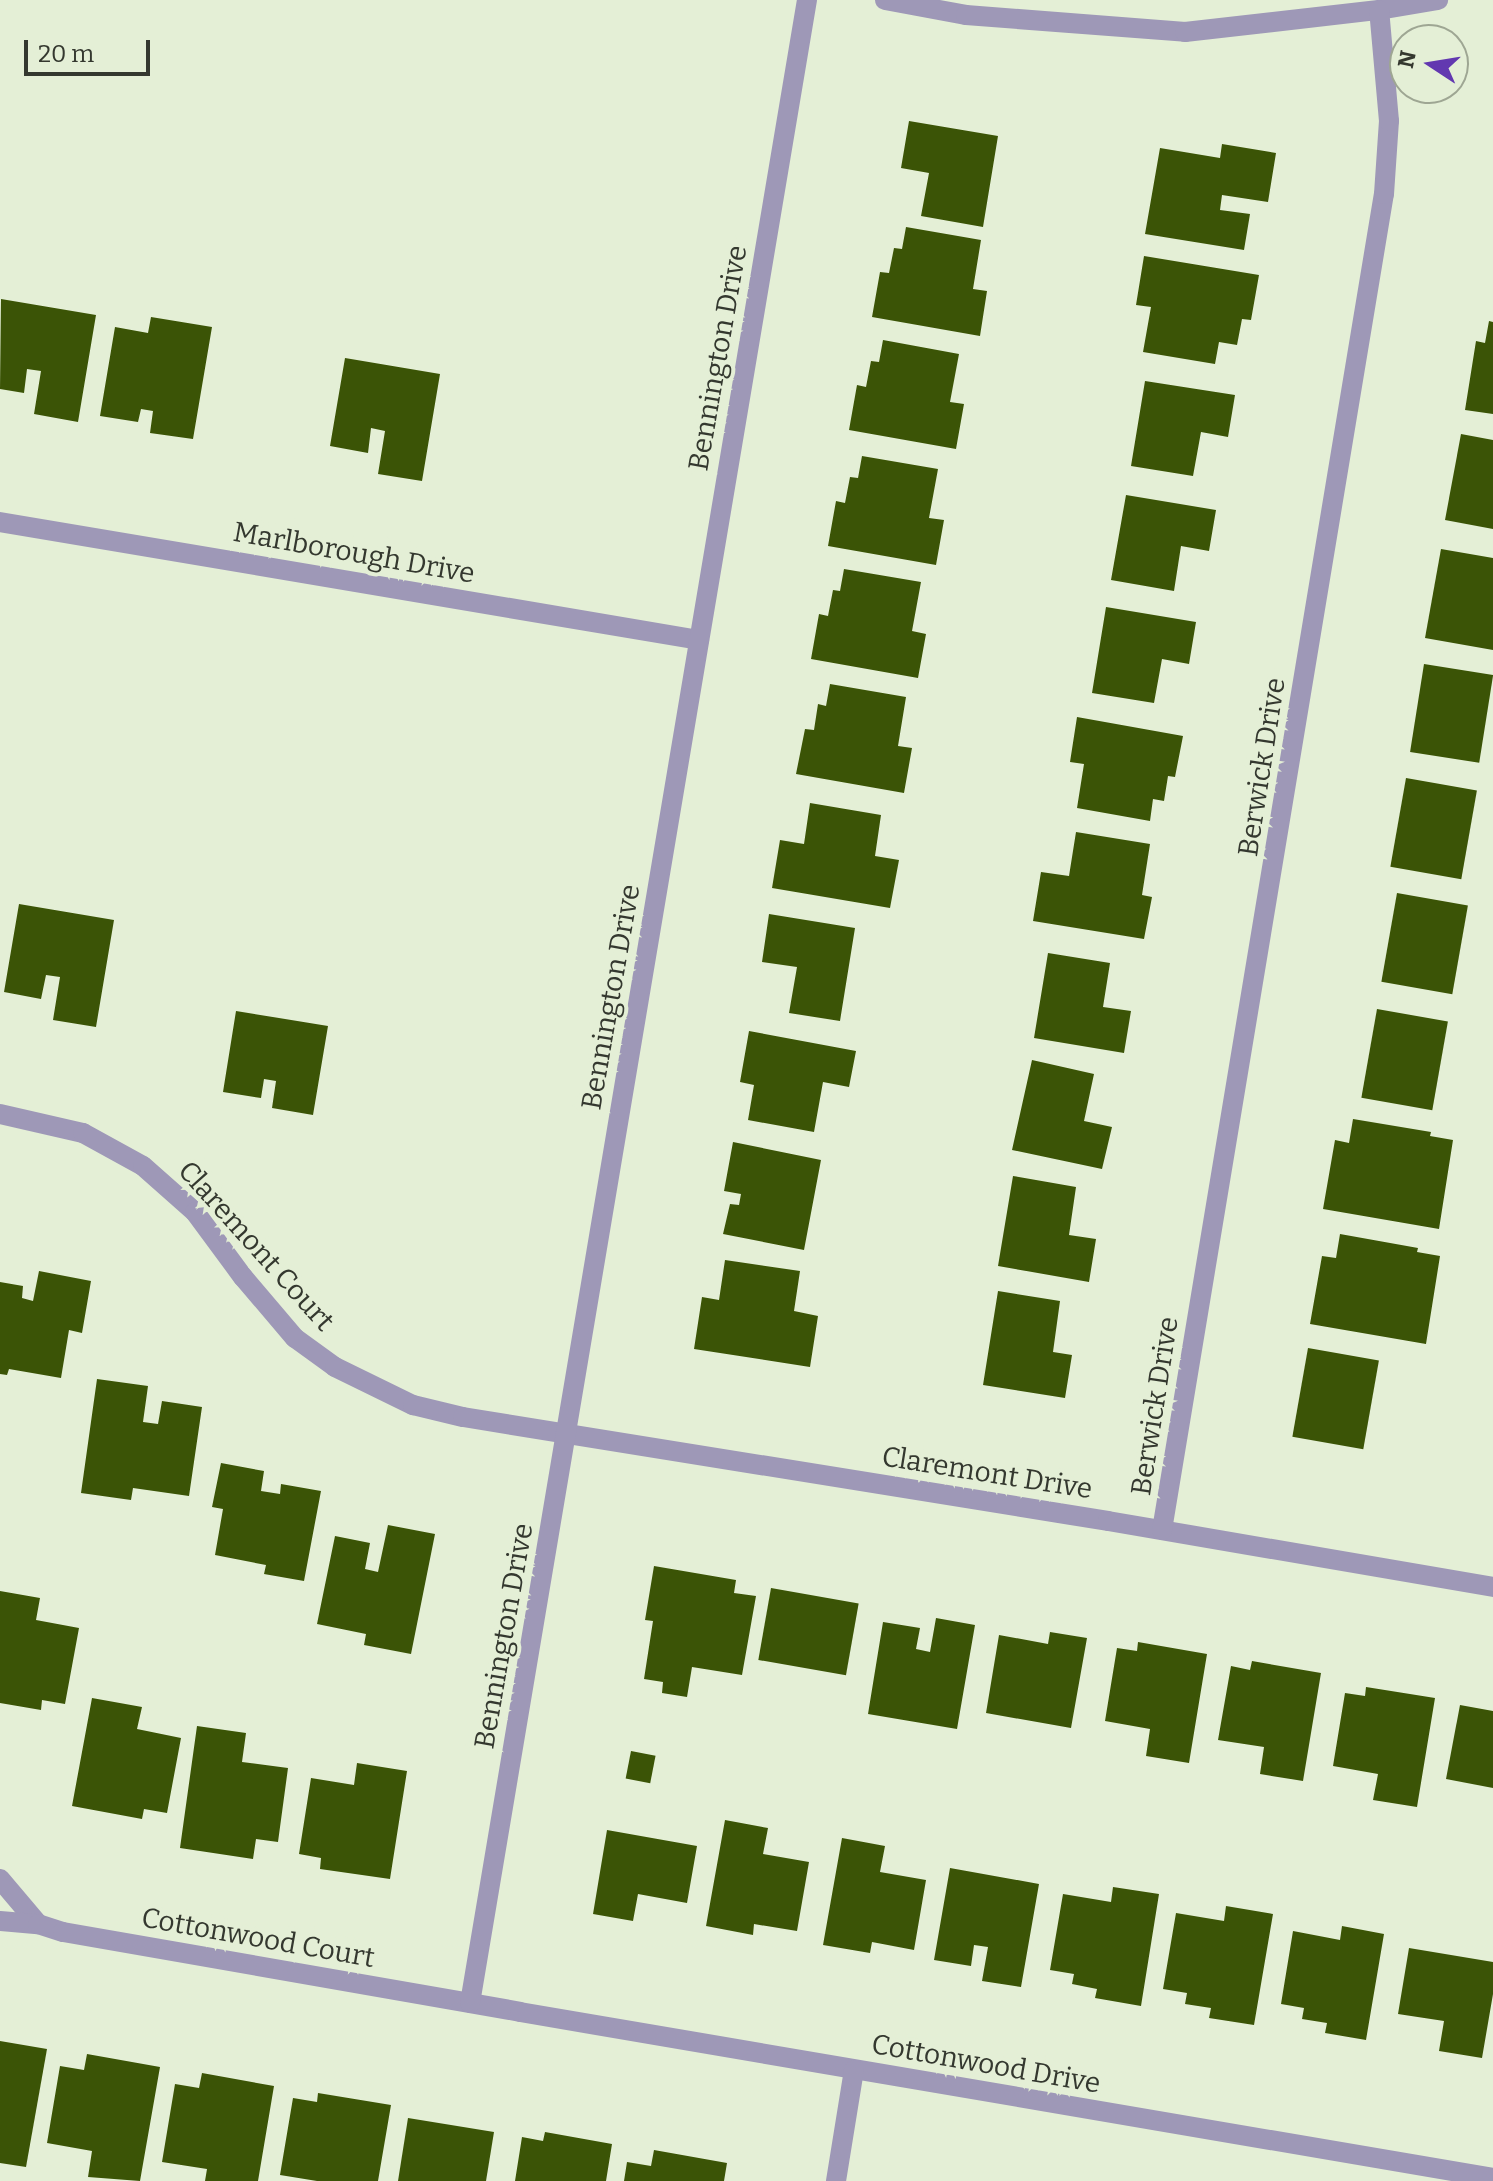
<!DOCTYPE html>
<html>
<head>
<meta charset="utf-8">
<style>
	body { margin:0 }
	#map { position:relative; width:1493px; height:2181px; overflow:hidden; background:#e4efd6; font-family:Bitter,serif }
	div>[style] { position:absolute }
	.building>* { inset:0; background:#3b5406; transform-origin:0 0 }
	.minor>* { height:20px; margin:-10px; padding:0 10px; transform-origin:10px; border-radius:10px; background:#9e98b7 }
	span { translate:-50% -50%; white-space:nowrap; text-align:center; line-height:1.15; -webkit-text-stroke:8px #e4efd6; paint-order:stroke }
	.street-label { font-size:28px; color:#34382f }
	.north { position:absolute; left:1389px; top:24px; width:80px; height:80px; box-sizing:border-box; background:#e4efd6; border:2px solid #9ea693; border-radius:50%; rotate:282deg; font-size:22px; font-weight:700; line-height:32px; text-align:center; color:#34382f }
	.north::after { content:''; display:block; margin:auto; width:28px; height:36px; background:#6238b0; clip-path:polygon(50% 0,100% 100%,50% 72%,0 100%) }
	.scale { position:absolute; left:24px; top:40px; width:126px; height:36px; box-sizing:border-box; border:4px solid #34382f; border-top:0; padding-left:10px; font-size:24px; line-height:28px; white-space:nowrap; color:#34382f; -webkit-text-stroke:6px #e4efd6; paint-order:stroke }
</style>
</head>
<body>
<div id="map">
	<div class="building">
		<i style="clip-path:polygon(909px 121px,998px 136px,983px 227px,921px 216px,929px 173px,901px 168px)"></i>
		<i style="clip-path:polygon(1222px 144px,1276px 153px,1268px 202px,1222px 195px,1220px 210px,1250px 214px,1244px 250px,1145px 234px,1160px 148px,1220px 158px)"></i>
		<i style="clip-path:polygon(906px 227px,981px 240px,973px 289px,987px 291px,980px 336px,872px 317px,880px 272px,889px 273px,894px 248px,902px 249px)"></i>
		<i style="clip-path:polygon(1144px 256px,1259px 275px,1251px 320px,1242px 319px,1237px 345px,1219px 342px,1215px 364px,1143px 352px,1151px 307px,1136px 305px)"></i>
		<i style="clip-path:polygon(1px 299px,96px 315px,78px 422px,34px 414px,41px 371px,27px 369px,24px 393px,0 389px)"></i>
		<i style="clip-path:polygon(151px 317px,212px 327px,193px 439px,150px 433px,153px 411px,141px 409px,138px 422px,100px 416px,115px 327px,148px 333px)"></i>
		<i style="clip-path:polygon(1489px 321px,1493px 322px,1493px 414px,1465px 410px,1476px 341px,1485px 343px)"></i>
		<i style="clip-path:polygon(883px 340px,959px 354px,950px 402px,964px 404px,956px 449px,849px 430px,857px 385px,866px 387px,871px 361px,879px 362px)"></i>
		<i style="clip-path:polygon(345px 358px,440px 374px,422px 481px,378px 474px,385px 431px,371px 428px,368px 453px,330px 446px)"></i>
		<i style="clip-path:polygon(1145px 381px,1235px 395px,1228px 437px,1201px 432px,1193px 476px,1131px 466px)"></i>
		<i style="clip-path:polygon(1461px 434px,1493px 440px,1493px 529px,1445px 520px)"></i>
		<i style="clip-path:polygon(862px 456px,938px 469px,929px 518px,944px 520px,936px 565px,828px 546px,836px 501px,845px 503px,850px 477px,858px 478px)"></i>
		<i style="clip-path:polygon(1126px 495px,1216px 510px,1209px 551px,1181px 546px,1174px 591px,1111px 580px)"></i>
		<i style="clip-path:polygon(1441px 549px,1493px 558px,1493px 650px,1425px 638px)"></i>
		<i style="clip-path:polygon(844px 569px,921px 582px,912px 631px,926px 634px,918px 678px,811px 659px,819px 614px,828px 616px,833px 590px,840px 591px)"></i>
		<i style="clip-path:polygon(1106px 607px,1196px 622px,1189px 664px,1162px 659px,1154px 703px,1092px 693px)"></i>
		<i style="left:1424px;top:664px;width:70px;height:89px;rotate:9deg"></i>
		<i style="clip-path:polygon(830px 684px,906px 697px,898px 746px,912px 748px,904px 793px,796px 774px,805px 729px,814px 730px,818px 704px,826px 706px)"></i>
		<i style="clip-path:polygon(1077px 717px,1183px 736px,1175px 777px,1168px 776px,1164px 801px,1153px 799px,1150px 821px,1077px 808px,1084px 764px,1070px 762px)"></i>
		<i style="left:1406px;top:778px;width:72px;height:90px;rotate:10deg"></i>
		<i style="clip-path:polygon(810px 803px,881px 815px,875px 856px,899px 860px,890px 908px,772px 888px,780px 840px,804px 844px)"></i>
		<i style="clip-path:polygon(1076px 832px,1150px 844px,1142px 895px,1152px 897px,1144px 939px,1033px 921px,1041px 872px,1069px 876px)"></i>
		<i style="left:1397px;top:893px;width:72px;height:90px;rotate:10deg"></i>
		<i style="clip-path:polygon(19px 904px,114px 920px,96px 1027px,53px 1020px,60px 977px,46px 975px,41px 999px,4px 992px)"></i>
		<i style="clip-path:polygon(769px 914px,855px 928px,840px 1021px,789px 1013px,797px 967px,762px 962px)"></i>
		<i style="clip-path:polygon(1048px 953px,1110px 963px,1103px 1007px,1131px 1011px,1124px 1053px,1034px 1038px)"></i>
		<i style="left:1377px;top:1009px;width:72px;height:90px;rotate:10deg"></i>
		<i style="clip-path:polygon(236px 1011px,328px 1026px,313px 1115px,272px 1108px,276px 1081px,264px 1079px,261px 1098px,223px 1092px)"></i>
		<i style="clip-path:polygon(749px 1031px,856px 1051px,849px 1087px,823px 1082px,814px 1132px,748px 1120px,754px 1085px,740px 1082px)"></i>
		<i style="clip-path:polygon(1032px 1060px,1094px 1074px,1084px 1121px,1112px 1127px,1102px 1169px,1012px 1150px)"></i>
		<i style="clip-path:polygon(1353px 1119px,1431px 1132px,1430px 1136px,1453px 1140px,1439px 1229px,1323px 1209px,1335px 1140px,1349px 1143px)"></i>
		<i style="clip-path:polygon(733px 1142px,821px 1160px,804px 1250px,723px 1234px,730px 1204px,739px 1205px,741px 1194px,724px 1191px)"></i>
		<i style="clip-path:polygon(1013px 1176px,1076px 1187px,1069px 1235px,1096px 1239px,1089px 1282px,998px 1266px)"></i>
		<i style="clip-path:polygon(1340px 1234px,1418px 1248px,1417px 1252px,1440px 1256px,1426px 1344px,1310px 1324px,1322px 1256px,1336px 1258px)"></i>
		<i style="clip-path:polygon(725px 1260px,800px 1271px,794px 1311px,818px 1316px,810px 1367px,694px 1349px,702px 1297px,719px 1300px)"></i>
		<i style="clip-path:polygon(39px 1271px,91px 1281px,82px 1333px,69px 1330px,61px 1378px,9px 1369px,7px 1375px,0 1374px,0 1282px,23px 1286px,22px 1298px,33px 1301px)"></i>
		<i style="clip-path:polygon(998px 1291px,1060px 1301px,1053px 1352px,1072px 1355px,1065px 1398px,983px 1385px)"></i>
		<i style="left:1308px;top:1348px;width:72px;height:90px;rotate:10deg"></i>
		<i style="clip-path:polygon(97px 1379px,148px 1386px,143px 1422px,158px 1424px,162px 1401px,202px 1407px,189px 1496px,133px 1488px,131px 1500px,81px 1493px)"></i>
		<i style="clip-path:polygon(221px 1463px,264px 1471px,261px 1491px,280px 1494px,281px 1484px,321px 1491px,304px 1581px,264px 1574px,266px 1565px,215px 1555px,223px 1509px,212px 1507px)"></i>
		<i style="clip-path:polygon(388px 1525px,435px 1534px,411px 1654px,364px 1645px,366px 1634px,317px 1624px,335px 1536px,370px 1543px,365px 1569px,378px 1572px)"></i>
		<i style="clip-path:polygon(654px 1566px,736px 1580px,734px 1593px,756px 1596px,742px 1675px,692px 1667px,687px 1697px,662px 1693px,663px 1682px,644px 1679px,653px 1621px,645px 1620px)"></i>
		<i style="left:771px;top:1588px;width:89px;height:73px;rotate:10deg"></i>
		<i style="clip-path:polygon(0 1591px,40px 1598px,36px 1620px,79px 1628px,65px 1704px,42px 1700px,41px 1710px,0 1703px)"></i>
		<i style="clip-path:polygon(936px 1618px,975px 1625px,957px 1729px,868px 1714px,883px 1622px,920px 1628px,916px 1649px,930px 1652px)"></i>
		<i style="clip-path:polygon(1050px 1632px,1087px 1638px,1071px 1728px,986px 1713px,999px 1635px,1048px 1644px)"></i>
		<i style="clip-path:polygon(1138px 1642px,1207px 1654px,1189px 1763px,1146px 1756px,1150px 1729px,1105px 1721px,1117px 1648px,1137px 1651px)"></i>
		<i style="clip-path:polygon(1252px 1661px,1321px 1673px,1303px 1781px,1260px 1774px,1264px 1747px,1218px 1740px,1231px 1666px,1250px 1670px)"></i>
		<i style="clip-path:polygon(1366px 1687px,1435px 1698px,1417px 1807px,1373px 1800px,1378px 1774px,1333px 1766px,1345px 1693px,1365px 1696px)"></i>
		<i style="clip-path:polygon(92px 1698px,142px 1707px,137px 1729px,181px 1738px,167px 1813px,144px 1809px,142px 1819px,72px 1806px)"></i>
		<i style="clip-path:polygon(1460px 1705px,1493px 1711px,1493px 1788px,1446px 1779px)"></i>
		<i style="clip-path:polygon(197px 1726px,246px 1733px,242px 1762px,288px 1768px,278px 1842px,256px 1839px,253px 1859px,180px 1848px)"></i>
		<i style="left:631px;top:1751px;width:25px;height:28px;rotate:11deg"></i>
		<i style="clip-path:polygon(357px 1763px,407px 1771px,390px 1879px,320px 1869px,321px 1858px,299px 1854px,311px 1778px,354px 1785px)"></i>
		<i style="clip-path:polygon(725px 1820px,768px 1828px,763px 1854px,809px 1862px,797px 1931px,754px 1924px,753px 1935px,706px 1926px)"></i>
		<i style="clip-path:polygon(607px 1830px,697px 1846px,687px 1903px,638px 1894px,633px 1921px,593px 1914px)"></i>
		<i style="clip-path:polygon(842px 1838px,885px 1846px,880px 1872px,926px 1880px,914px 1950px,872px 1942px,870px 1953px,823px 1945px)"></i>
		<i style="clip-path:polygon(950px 1868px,1039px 1884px,1021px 1987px,982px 1981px,988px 1947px,974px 1945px,971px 1966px,934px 1960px)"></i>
		<i style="clip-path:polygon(1113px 1887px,1159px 1894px,1141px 2006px,1095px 1998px,1097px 1989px,1072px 1984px,1074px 1974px,1050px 1970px,1063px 1894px,1111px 1902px)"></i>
		<i style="clip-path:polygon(1226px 1906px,1273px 1914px,1254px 2025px,1209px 2018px,1211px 2008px,1185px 2004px,1187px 1993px,1163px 1989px,1176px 1913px,1224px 1921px)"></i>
		<i style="clip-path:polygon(1342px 1926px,1384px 1934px,1366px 2040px,1325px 2033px,1327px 2023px,1302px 2019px,1304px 2008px,1281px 2004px,1293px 1931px,1340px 1940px)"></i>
		<i style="clip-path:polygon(1409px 1948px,1493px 1962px,1493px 1994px,1482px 2058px,1439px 2051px,1444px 2021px,1398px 2014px)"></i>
		<i style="clip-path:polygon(0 2041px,47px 2049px,26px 2167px,0 2163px)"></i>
		<i style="clip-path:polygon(87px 2054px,160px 2067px,140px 2181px,88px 2177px,92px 2151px,47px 2143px,60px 2066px,84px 2070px)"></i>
		<i style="clip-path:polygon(202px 2073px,274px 2086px,258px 2181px,205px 2181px,207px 2169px,162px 2162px,175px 2084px,199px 2088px)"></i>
		<i style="clip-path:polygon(318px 2093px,391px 2105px,378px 2181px,317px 2181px,280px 2175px,293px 2098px,317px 2102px)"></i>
		<i style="clip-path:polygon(408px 2118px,494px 2132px,486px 2181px,398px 2181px)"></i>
		<i style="clip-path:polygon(545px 2132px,612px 2144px,606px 2181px,515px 2181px,522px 2137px,543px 2141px)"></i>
		<i style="clip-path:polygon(654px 2150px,727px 2163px,724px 2181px,624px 2181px,627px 2162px,651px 2166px)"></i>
	</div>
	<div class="minor">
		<i style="left:885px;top:0;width:82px;rotate:10.5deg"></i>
		<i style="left:966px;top:15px;width:220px;rotate:4.4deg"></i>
		<i style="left:1185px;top:32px;width:195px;rotate:-6.5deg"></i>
		<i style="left:1379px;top:10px;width:60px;rotate:-9.6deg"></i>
		<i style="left:0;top:522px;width:709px;rotate:9.58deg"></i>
		<i style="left:0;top:1114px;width:85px;rotate:12.9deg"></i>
		<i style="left:83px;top:1133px;width:68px;rotate:28.8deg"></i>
		<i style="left:143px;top:1166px;width:69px;rotate:41.5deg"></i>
		<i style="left:195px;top:1212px;width:81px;rotate:53.6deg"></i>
		<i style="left:243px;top:1277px;width:80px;rotate:49.6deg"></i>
		<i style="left:295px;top:1338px;width:49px;rotate:35.9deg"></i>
		<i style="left:335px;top:1367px;width:87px;rotate:26deg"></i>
		<i style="left:413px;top:1405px;width:51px;rotate:13.5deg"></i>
		<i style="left:463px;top:1417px;width:653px;rotate:9.16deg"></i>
		<i style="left:1108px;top:1521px;width:391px;rotate:9.7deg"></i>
		<i style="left:1162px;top:1530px;width:1354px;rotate:-80.57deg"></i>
		<i style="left:1384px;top:194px;width:73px;rotate:-86.1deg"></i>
		<i style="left:1389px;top:121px;width:111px;rotate:-95.1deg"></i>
		<i style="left:0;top:1879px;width:59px;rotate:49.8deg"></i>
		<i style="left:0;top:1921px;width:38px;rotate:5deg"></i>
		<i style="left:38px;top:1924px;width:26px;rotate:18deg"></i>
		<i style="left:63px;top:1932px;width:464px;rotate:9.9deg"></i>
		<i style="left:520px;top:2012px;width:987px;rotate:9.68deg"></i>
		<i style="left:470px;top:2003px;width:2031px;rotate:-80.45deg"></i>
		<i style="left:836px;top:2181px;width:112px;rotate:-80.8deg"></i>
	</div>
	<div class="street-label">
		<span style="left:718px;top:358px;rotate:-80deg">Bennington Drive</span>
		<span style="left:354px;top:553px;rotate:10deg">Marlborough Drive</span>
		<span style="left:1262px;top:767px;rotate:-81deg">Berwick Drive</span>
		<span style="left:611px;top:997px;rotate:-80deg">Bennington Drive</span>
		<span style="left:256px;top:1246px;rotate:48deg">Claremont Court</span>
		<span style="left:1155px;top:1406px;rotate:-81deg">Berwick Drive</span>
		<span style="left:987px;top:1473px;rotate:9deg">Claremont Drive</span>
		<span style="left:504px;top:1636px;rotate:-80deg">Bennington Drive</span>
		<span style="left:258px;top:1938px;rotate:10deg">Cottonwood Court</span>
		<span style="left:986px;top:2064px;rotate:10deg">Cottonwood Drive</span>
	</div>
	<div class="north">N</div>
	<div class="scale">20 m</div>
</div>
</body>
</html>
